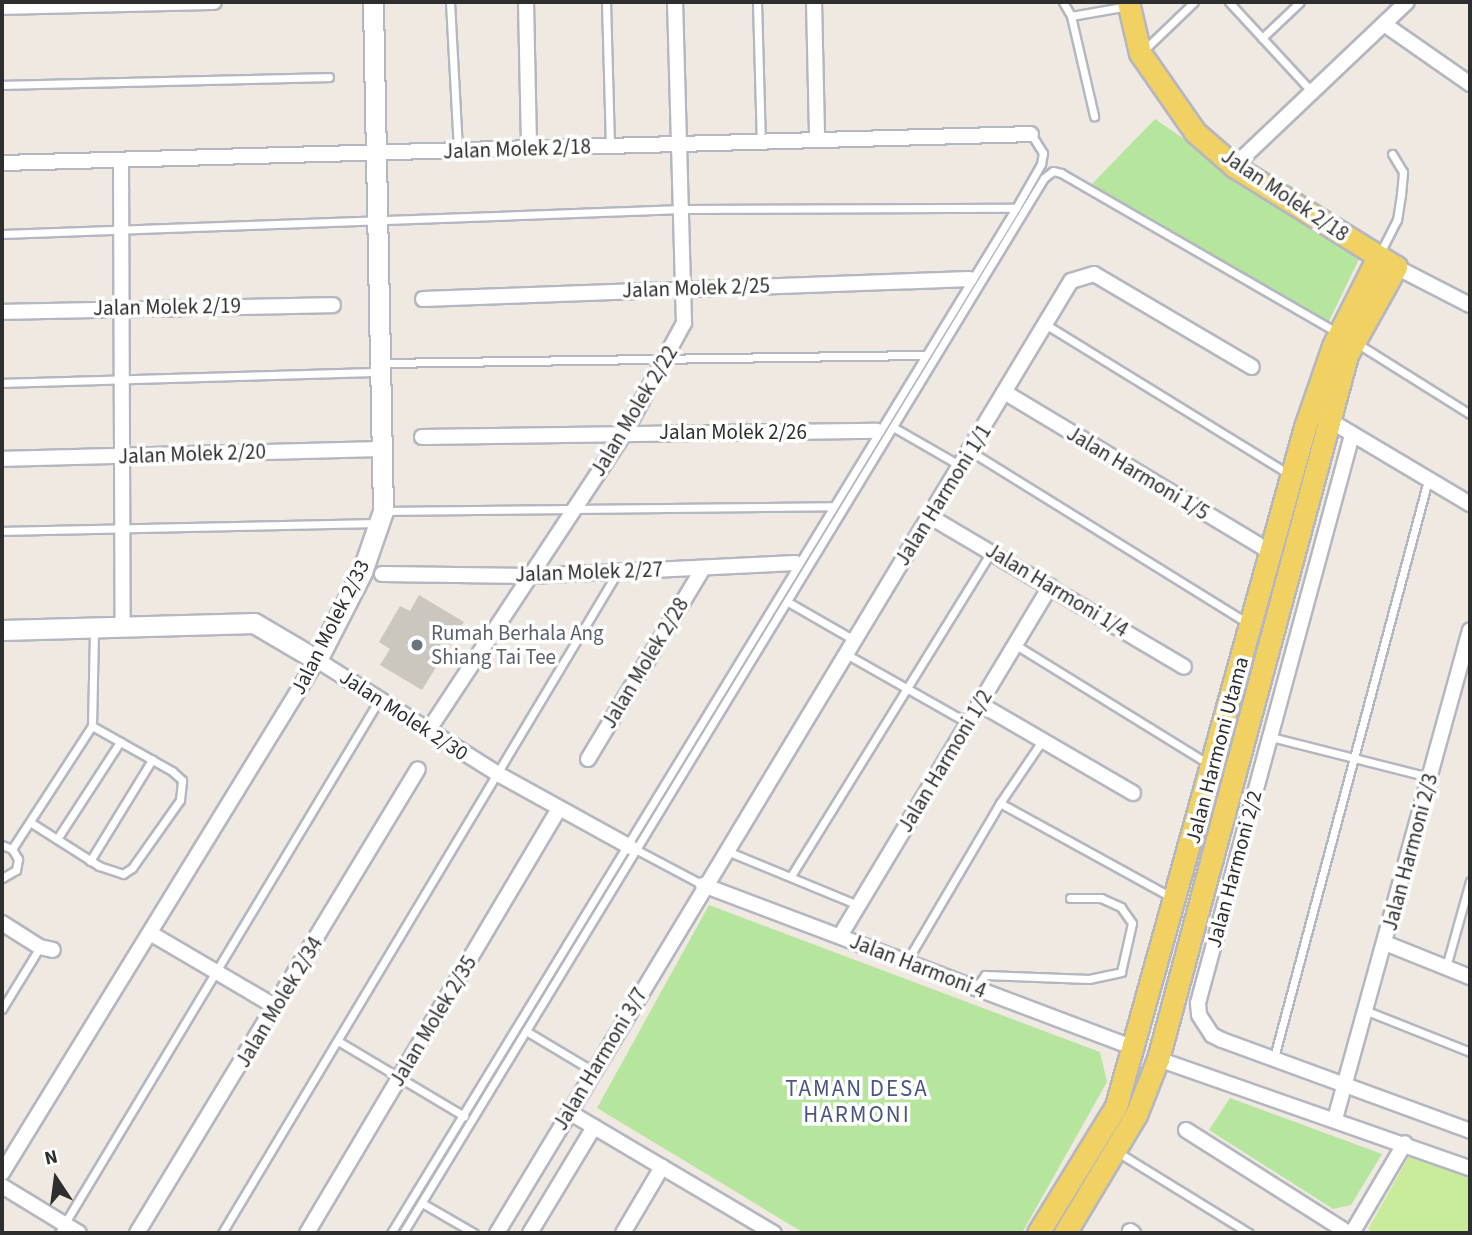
<!DOCTYPE html>
<html>
<head>
<meta charset="utf-8">
<style>
	body { margin:0 }
	#map { position:relative; width:1472px; height:1235px; overflow:hidden; background:#efe9e1; font-family:"Source Sans 3",sans-serif }
	div>[style] { position:absolute }
	.green>* { inset:0; background:#b6e59e }
	.pitch>* { inset:0; background:#c9ec9a }
	.building>* { inset:0; background:#cbc7bf }
	.roads { filter:drop-shadow(2px 0 #b4b7c1) drop-shadow(-2px 0 #b4b7c1) drop-shadow(0 2px #b4b7c1) drop-shadow(0 -2px #b4b7c1) }
	.lane>* { height:7px; margin:-3.5px; padding:0 3.5px; transform-origin:3.5px; border-radius:3.5px; background:#fff }
	.street>* { height:14px; margin:-7px; padding:0 7px; transform-origin:7px; border-radius:7px; background:#fff }
	.secondary>* { height:19px; margin:-9.5px; padding:0 9.5px; transform-origin:9.5px; border-radius:9.5px; background:#fff }
	.primary>* { height:21px; margin:-10.5px; padding:0 10.5px; transform-origin:10.5px; border-radius:10.5px; background:#f2d163 }
	.dots>* { width:19px; height:19px; translate:-50% -50%; box-sizing:border-box; border:4px solid #fff; border-radius:50% }
	span { translate:-50% -50%; white-space:nowrap; text-align:center; line-height:1.15; -webkit-text-stroke:7px #fff; paint-order:stroke }
	.street-label { font-size:21px; color:#2e2e2e }
	.worship-label { font-size:21px; color:#5b616d }
	.left { translate:0 -50%; text-align:left }
	.neighbourhood-label { font-size:23px; color:#4d5680; letter-spacing:2px }
	.frame { position:absolute; inset:0; border:4px solid #2e2e2e; pointer-events:none }
	.north { position:absolute; left:21px; top:1144px; width:70px; height:70px; -webkit-text-stroke:5px #fff; paint-order:stroke; rotate:347deg; font-size:19px; font-weight:700; line-height:28px; text-align:center; color:#2e2e2e }
	.north::after { content:''; display:block; margin:auto; width:24px; height:32px; background:#2e2e2e; clip-path:polygon(50% 0,100% 100%,50% 72%,0 100%) }
</style>
</head>
<body>
<div id="map">
	<div class="green">
		<i style="clip-path:polygon(1155px 119px,1359px 259px,1328px 323px,1090px 186px)"></i>
		<i style="clip-path:polygon(709px 905px,1100px 1052px,1107px 1082px,1022px 1233px,804px 1233px,597px 1108px)"></i>
		<i style="clip-path:polygon(1230px 1098px,1382px 1154px,1351px 1205px,1333px 1209px,1209px 1130px)"></i>
	</div>
	<div class="pitch">
		<i style="clip-path:polygon(1412px 1151px,1470px 1176px,1470px 1233px,1375px 1233px,1368px 1229px)"></i>
	</div>
	<div class="building">
		<i style="clip-path:polygon(419px 595px,464px 622px,422px 690px,380px 665px,390px 649px,379px 642px,400px 606px,410px 611px)"></i>
	</div>
	<div class="roads">
		<div class="lane">
			<i style="left:450px;top:2px;width:148px;rotate:86.9deg"></i>
			<i style="left:606px;top:2px;width:144px;rotate:88.4deg"></i>
			<i style="left:757px;top:2px;width:139px;rotate:88.4deg"></i>
			<i style="left:1063px;top:2px;width:16px;rotate:60deg"></i>
			<i style="left:1071px;top:16px;width:58px;rotate:-10deg"></i>
			<i style="left:1229px;top:2px;width:122px;rotate:47.3deg"></i>
			<i style="left:1071px;top:16px;width:103px;rotate:77deg"></i>
			<i style="left:1262px;top:38px;width:52px;rotate:-43.5deg"></i>
			<i style="left:1144px;top:50px;width:69px;rotate:-43.8deg"></i>
			<i style="left:2px;top:85px;width:327px;rotate:-1.4deg"></i>
			<i style="left:2px;top:234px;width:681px;rotate:-2.1deg"></i>
			<i style="left:683px;top:209px;width:333px;rotate:-0.2deg"></i>
			<i style="left:1380px;top:253px;width:37px;rotate:-63deg"></i>
			<i style="left:1397px;top:220px;width:25px;rotate:-81deg"></i>
			<i style="left:1401px;top:195px;width:23px;rotate:-85deg"></i>
			<i style="left:1403px;top:172px;width:21px;rotate:-121deg"></i>
			<i style="left:1045px;top:324px;width:286px;rotate:31.6deg"></i>
			<i style="left:1355px;top:342px;width:136px;rotate:32.1deg"></i>
			<i style="left:382px;top:363px;width:541px;rotate:-0.85deg"></i>
			<i style="left:2px;top:383px;width:377px;rotate:-1.7deg"></i>
			<i style="left:893px;top:427px;width:76px;rotate:29.9deg"></i>
			<i style="left:970px;top:451px;width:325px;rotate:31.8deg"></i>
			<i style="left:384px;top:511px;width:447px;rotate:-0.6deg"></i>
			<i style="left:2px;top:531px;width:373px;rotate:-1.2deg"></i>
			<i style="left:788px;top:602px;width:76px;rotate:29.9deg"></i>
			<i style="left:1016px;top:645px;width:227px;rotate:31.7deg"></i>
			<i style="left:846px;top:654px;width:140px;rotate:29.5deg"></i>
			<i style="left:1271px;top:737px;width:163px;rotate:14.2deg"></i>
			<i style="left:1000px;top:803px;width:195px;rotate:28.8deg"></i>
			<i style="left:30px;top:822px;width:82px;rotate:32.5deg"></i>
			<i style="left:99px;top:866px;width:25px;rotate:18deg"></i>
			<i style="left:123px;top:874px;width:11px;rotate:-34deg"></i>
			<i style="left:132px;top:868px;width:83px;rotate:-54.8deg"></i>
			<i style="left:180px;top:800px;width:20px;rotate:-84deg"></i>
			<i style="left:182px;top:780px;width:13px;rotate:-138deg"></i>
			<i style="left:172px;top:771px;width:92px;rotate:-150.6deg"></i>
			<i style="left:57px;top:839px;width:116px;rotate:-57deg"></i>
			<i style="left:2px;top:845px;width:11px;rotate:22deg"></i>
			<i style="left:12px;top:849px;width:12px;rotate:59deg"></i>
			<i style="left:18px;top:859px;width:11px;rotate:100deg"></i>
			<i style="left:16px;top:870px;width:16px;rotate:150deg"></i>
			<i style="left:12px;top:849px;width:147px;rotate:-57deg"></i>
			<i style="left:92px;top:726px;width:97px;rotate:-88.8deg"></i>
			<i style="left:637px;top:850px;width:75px;rotate:27.9deg"></i>
			<i style="left:727px;top:851px;width:142px;rotate:22.4deg"></i>
			<i style="left:90px;top:861px;width:119px;rotate:-58.5deg"></i>
			<i style="left:791px;top:876px;width:382px;rotate:-58.3deg"></i>
			<i style="left:907px;top:961px;width:183px;rotate:-59.5deg"></i>
			<i style="left:1000px;top:803px;width:75px;rotate:-55.9deg"></i>
			<i style="left:1446px;top:967px;width:89px;rotate:-74.4deg"></i>
			<i style="left:976px;top:987px;width:15px;rotate:-53deg"></i>
			<i style="left:985px;top:975px;width:104px;rotate:2.2deg"></i>
			<i style="left:1089px;top:979px;width:33px;rotate:-12deg"></i>
			<i style="left:1121px;top:972px;width:50px;rotate:-77.3deg"></i>
			<i style="left:1132px;top:923px;width:19px;rotate:-125deg"></i>
			<i style="left:1121px;top:907px;width:22px;rotate:-156deg"></i>
			<i style="left:1101px;top:898px;width:31px;rotate:180deg"></i>
			<i style="left:2px;top:1009px;width:73px;rotate:-58.5deg"></i>
			<i style="left:1367px;top:1011px;width:111px;rotate:21.7deg"></i>
			<i style="left:526px;top:1031px;width:78px;rotate:30.8deg"></i>
			<i style="left:338px;top:1041px;width:147px;rotate:30.8deg"></i>
			<i style="left:1273px;top:1061px;width:601px;rotate:-75.06deg"></i>
			<i style="left:1116px;top:1151px;width:156px;rotate:31.7deg"></i>
			<i style="left:422px;top:1203px;width:60px;rotate:30deg"></i>
			<i style="left:59px;top:1233px;width:622px;rotate:-59.02deg"></i>
			<i style="left:222px;top:1233px;width:769px;rotate:-59.1deg"></i>
			<i style="left:391px;top:1233px;width:1201px;rotate:-58.63deg"></i>
			<i style="left:1016px;top:208px;width:51px;rotate:-60.4deg"></i>
			<i style="left:1041px;top:164px;width:11px;rotate:-80deg"></i>
			<i style="left:1043px;top:153px;width:22px;rotate:-122deg"></i>
			<i style="left:403px;top:1233px;width:1234px;rotate:-58.72deg"></i>
			<i style="left:1044px;top:178px;width:11px;rotate:-38deg"></i>
			<i style="left:1053px;top:171px;width:8px;rotate:14deg"></i>
			<i style="left:1061px;top:173px;width:320px;rotate:30deg"></i>
		</div>
		<div class="street">
			<i style="left:526px;top:2px;width:146px;rotate:88.8deg"></i>
			<i style="left:814px;top:2px;width:135px;rotate:88.7deg"></i>
			<i style="left:2px;top:7px;width:212px;rotate:-1.4deg"></i>
			<i style="left:1384px;top:24px;width:105px;rotate:34.9deg"></i>
			<i style="left:121px;top:160px;width:467px;rotate:89.8deg"></i>
			<i style="left:2px;top:163px;width:1029px;rotate:-1.61deg"></i>
			<i style="left:1234px;top:166px;width:238px;rotate:-43.5deg"></i>
			<i style="left:1396px;top:267px;width:83px;rotate:27.2deg"></i>
			<i style="left:423px;top:299px;width:547px;rotate:-2.09deg"></i>
			<i style="left:2px;top:312px;width:331px;rotate:-1.2deg"></i>
			<i style="left:1006px;top:393px;width:309px;rotate:31deg"></i>
			<i style="left:1324px;top:417px;width:170px;rotate:30.8deg"></i>
			<i style="left:1352px;top:435px;width:589px;rotate:105.17deg"></i>
			<i style="left:1198px;top:1003px;width:12px;rotate:85deg"></i>
			<i style="left:1199px;top:1015px;width:24px;rotate:57deg"></i>
			<i style="left:1212px;top:1035px;width:11px;rotate:27deg"></i>
			<i style="left:1222px;top:1040px;width:264px;rotate:20.1deg"></i>
			<i style="left:422px;top:437px;width:455px;rotate:-0.8deg"></i>
			<i style="left:2px;top:459px;width:381px;rotate:-1.5deg"></i>
			<i style="left:929px;top:516px;width:296px;rotate:30.6deg"></i>
			<i style="left:382px;top:574px;width:148px;rotate:0.8deg"></i>
			<i style="left:530px;top:576px;width:266px;rotate:-2.8deg"></i>
			<i style="left:980px;top:704px;width:177px;rotate:30.2deg"></i>
			<i style="left:428px;top:731px;width:358px;rotate:-56.6deg"></i>
			<i style="left:625px;top:432px;width:124px;rotate:-61.6deg"></i>
			<i style="left:684px;top:323px;width:321px;rotate:-91.6deg"></i>
			<i style="left:588px;top:759px;width:223px;rotate:-58.9deg"></i>
			<i style="left:703px;top:885px;width:459px;rotate:20.7deg"></i>
			<i style="left:2px;top:923px;width:45px;rotate:32.3deg"></i>
			<i style="left:40px;top:947px;width:13px;rotate:13deg"></i>
			<i style="left:150px;top:933px;width:146px;rotate:30.4deg"></i>
			<i style="left:840px;top:936px;width:408px;rotate:-59deg"></i>
			<i style="left:1385px;top:943px;width:92px;rotate:21.8deg"></i>
			<i style="left:1158px;top:1059px;width:330px;rotate:19.3deg"></i>
			<i style="left:569px;top:1112px;width:238px;rotate:30.6deg"></i>
			<i style="left:1335px;top:1119px;width:507px;rotate:-74.57deg"></i>
			<i style="left:1186px;top:1130px;width:192px;rotate:32.4deg"></i>
			<i style="left:2px;top:1173px;width:602px;rotate:-58.45deg"></i>
			<i style="left:317px;top:660px;width:214px;rotate:32.2deg"></i>
			<i style="left:498px;top:774px;width:151px;rotate:28.9deg"></i>
			<i style="left:2px;top:1186px;width:90px;rotate:31.4deg"></i>
			<i style="left:1130px;top:1231px;width:4px;rotate:34deg"></i>
			<i style="left:137px;top:1233px;width:542px;rotate:-58.8deg"></i>
			<i style="left:307px;top:1233px;width:493px;rotate:-59.3deg"></i>
			<i style="left:497px;top:1233px;width:1112px;rotate:-58.91deg"></i>
			<i style="left:1071px;top:281px;width:24px;rotate:-17deg"></i>
			<i style="left:1094px;top:274px;width:183px;rotate:30.5deg"></i>
			<i style="left:530px;top:1233px;width:124px;rotate:-58.9deg"></i>
			<i style="left:623px;top:1233px;width:77px;rotate:-59.4deg"></i>
			<i style="left:1352px;top:1233px;width:104px;rotate:-59.5deg"></i>
		</div>
		<div class="secondary">
			<i style="left:2px;top:630px;width:252px;rotate:-1.6deg"></i>
			<i style="left:254px;top:623px;width:73px;rotate:30.4deg"></i>
			<i style="left:317px;top:660px;width:99px;rotate:-62.9deg"></i>
			<i style="left:362px;top:572px;width:65px;rotate:-71deg"></i>
			<i style="left:383px;top:511px;width:509px;rotate:-91.13deg"></i>
		</div>
		<div class="primary">
			<i style="left:1038px;top:1233px;width:149px;rotate:-58.4deg"></i>
			<i style="left:1116px;top:1106px;width:705px;rotate:-74.45deg"></i>
			<i style="left:1305px;top:427px;width:86px;rotate:-70.9deg"></i>
			<i style="left:1333px;top:346px;width:100px;rotate:-63.2deg"></i>
			<i style="left:1065px;top:1233px;width:138px;rotate:-59deg"></i>
			<i style="left:1136px;top:1115px;width:60px;rotate:-68.6deg"></i>
			<i style="left:1158px;top:1059px;width:729px;rotate:-74.97deg"></i>
			<i style="left:1347px;top:355px;width:101px;rotate:-60.9deg"></i>
			<i style="left:1396px;top:267px;width:191px;rotate:-148.1deg"></i>
			<i style="left:1234px;top:166px;width:52px;rotate:-138.9deg"></i>
			<i style="left:1195px;top:132px;width:96px;rotate:-124.8deg"></i>
			<i style="left:1140px;top:53px;width:52px;rotate:-103.2deg"></i>
		</div>
	</div>
	<div class="dots">
		<i style="left:417px;top:645px;background:#6b7280"></i>
	</div>
	<div class="street-label">
		<span style="left:517px;top:149px;rotate:-2deg">Jalan Molek 2/18</span>
		<span style="left:1285px;top:195px;rotate:34deg">Jalan Molek 2/18</span>
		<span style="left:696px;top:288px;rotate:-2deg">Jalan Molek 2/25</span>
		<span style="left:167px;top:307px;rotate:-1deg">Jalan Molek 2/19</span>
		<span style="left:634px;top:411px;rotate:-59deg">Jalan Molek 2/22</span>
		<span style="left:733px;top:432px">Jalan Molek 2/26</span>
		<span style="left:192px;top:454px;rotate:-2deg">Jalan Molek 2/20</span>
		<span style="left:1138px;top:473px;rotate:31deg">Jalan Harmoni 1/5</span>
		<span style="left:943px;top:495px;rotate:-58deg">Jalan Harmoni 1/1</span>
		<span style="left:589px;top:572px;rotate:-2deg">Jalan Molek 2/27</span>
		<span style="left:1057px;top:590px;rotate:31deg">Jalan Harmoni 1/4</span>
		<span style="left:330px;top:627px;rotate:-63deg">Jalan Molek 2/33</span>
		<span style="left:645px;top:663px;rotate:-59deg">Jalan Molek 2/28</span>
		<span style="left:404px;top:715px;rotate:33deg">Jalan Molek 2/30</span>
		<span style="left:1217px;top:750px;rotate:-75deg">Jalan Harmoni Utama</span>
		<span style="left:945px;top:761px;rotate:-59deg">Jalan Harmoni 1/2</span>
		<span style="left:1410px;top:852px;rotate:-75deg">Jalan Harmoni 2/3</span>
		<span style="left:1234px;top:869px;rotate:-75deg">Jalan Harmoni 2/2</span>
		<span style="left:918px;top:966px;rotate:21deg">Jalan Harmoni 4</span>
		<span style="left:279px;top:1002px;rotate:-59deg">Jalan Molek 2/34</span>
		<span style="left:433px;top:1021px;rotate:-59deg">Jalan Molek 2/35</span>
		<span style="left:600px;top:1059px;rotate:-59deg">Jalan Harmoni 3/7</span>
	</div>
	<div class="worship-label">
		<span class="left" style="left:431px;top:645px">Rumah Berhala Ang<br>Shiang Tai Tee</span>
	</div>
	<div class="neighbourhood-label">
		<span style="left:857px;top:1102px">TAMAN DESA<br>HARMONI</span>
	</div>
	<div class="frame"></div>
	<div class="north">N</div>
</div>
</body>
</html>
